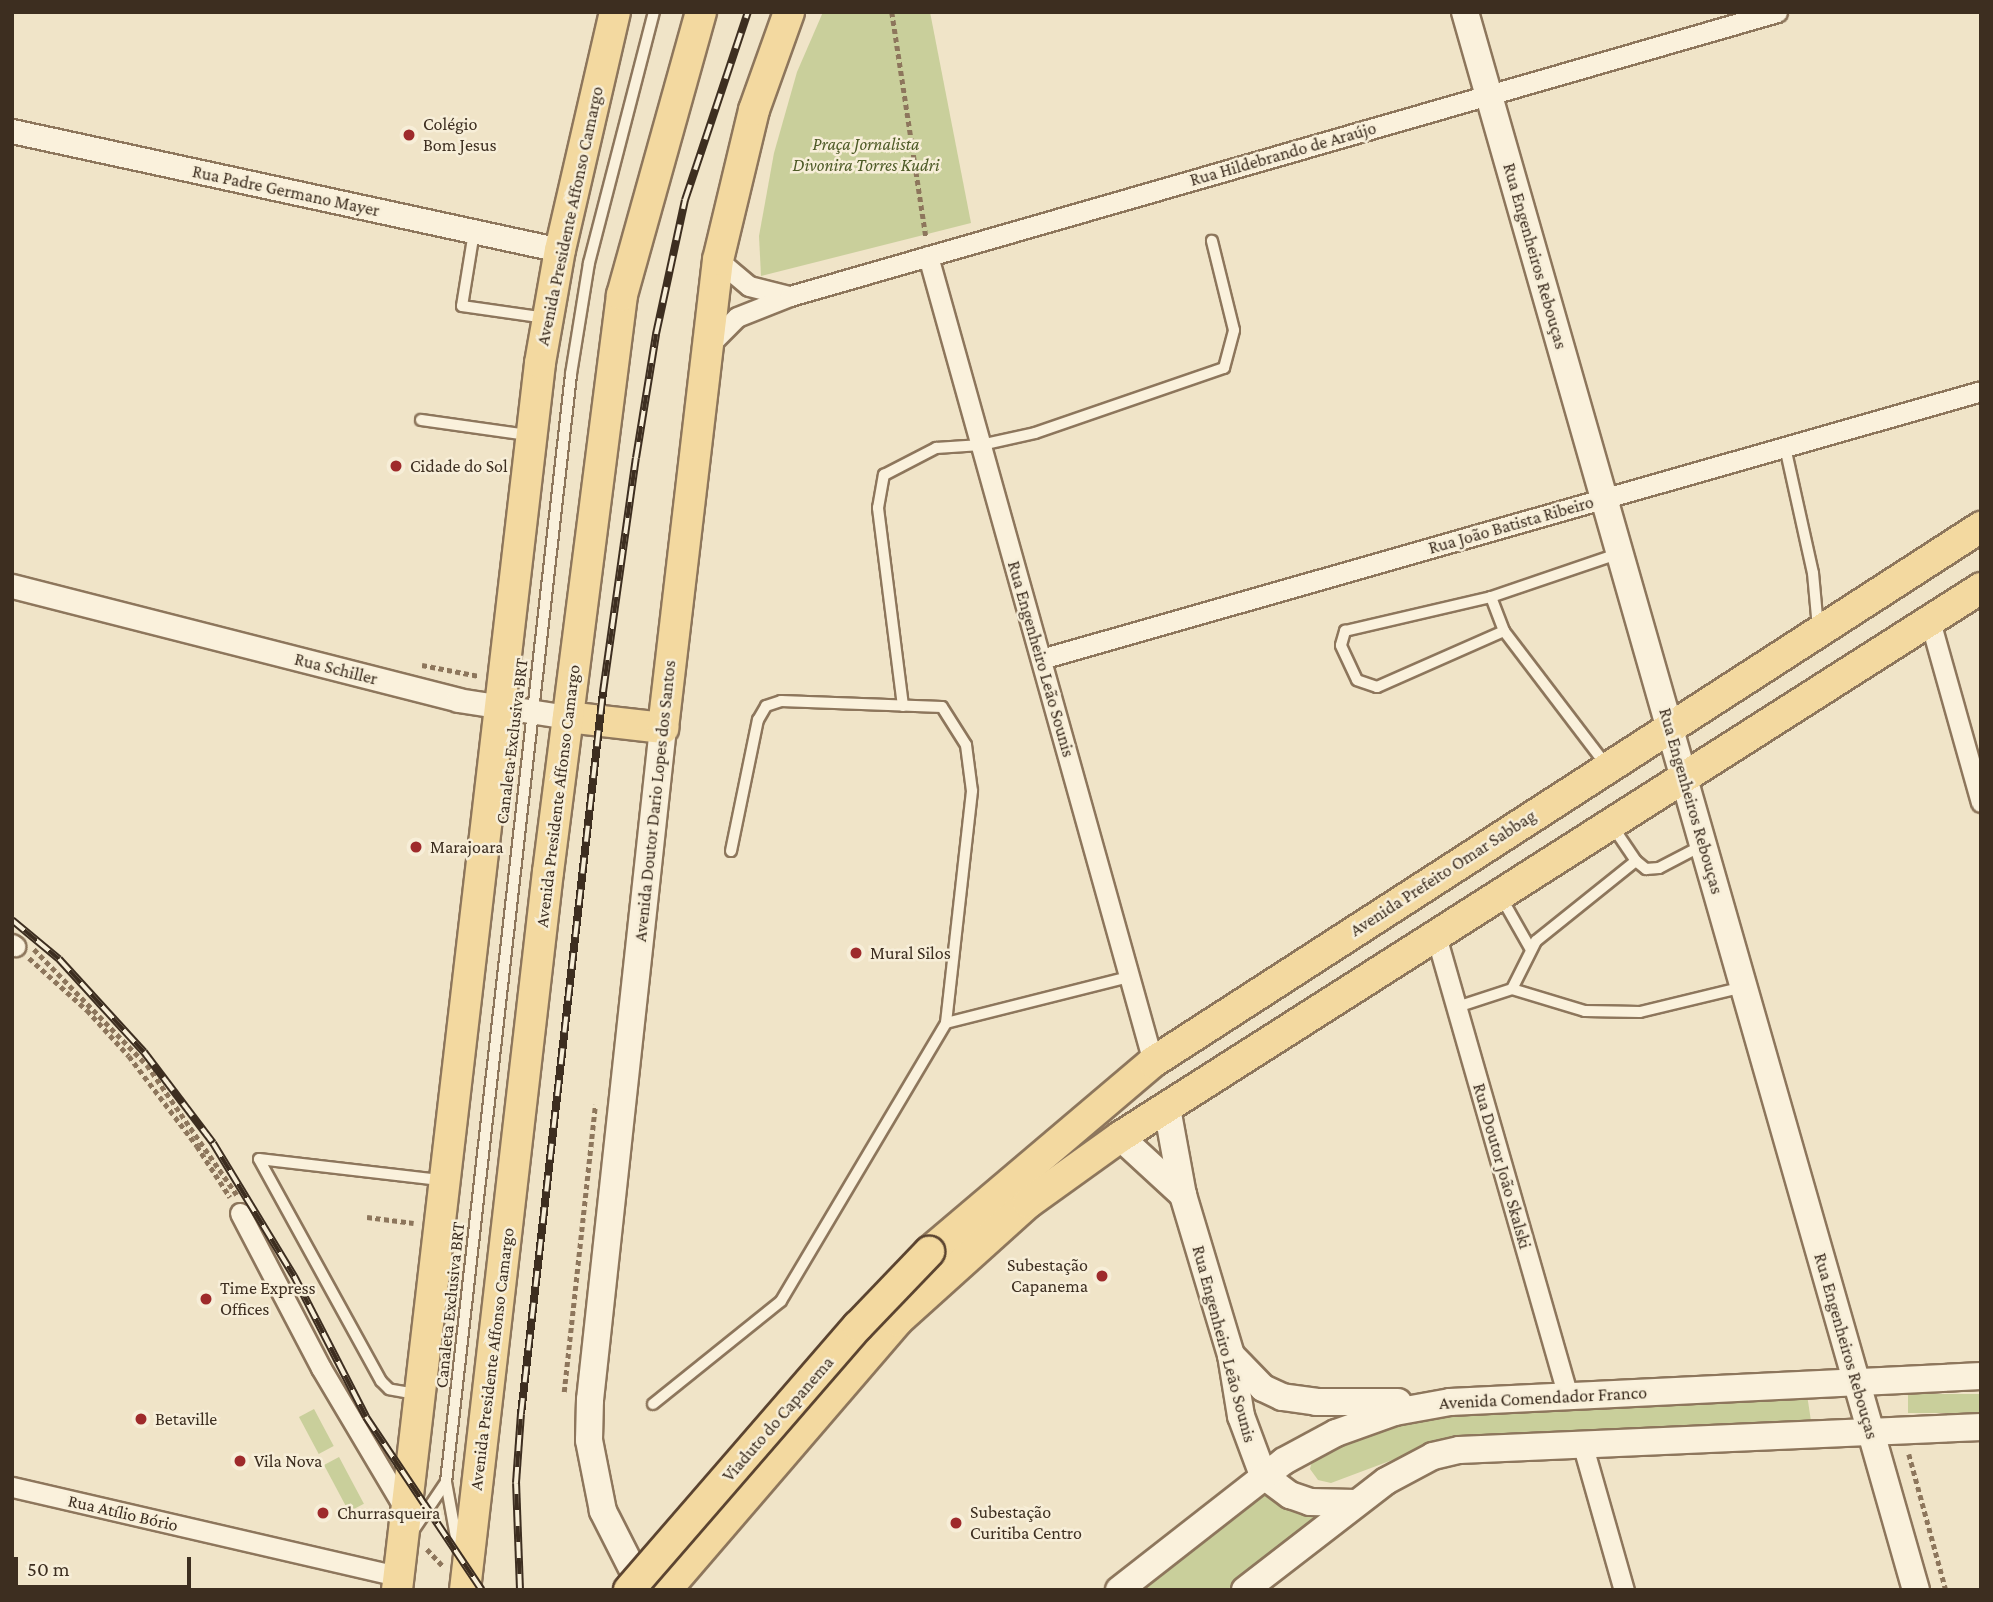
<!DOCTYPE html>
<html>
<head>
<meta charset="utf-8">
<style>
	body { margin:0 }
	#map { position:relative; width:1993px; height:1602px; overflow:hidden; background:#f0e4c8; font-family:"Crimson Pro",serif }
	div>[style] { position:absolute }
	.green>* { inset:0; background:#c9cf9b; transform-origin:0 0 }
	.path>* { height:4.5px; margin-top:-2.25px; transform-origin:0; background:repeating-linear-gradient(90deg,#8d765c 0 5px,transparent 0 8.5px) }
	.roads { filter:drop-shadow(2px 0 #8d765c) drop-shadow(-2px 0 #8d765c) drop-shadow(0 2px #8d765c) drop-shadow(0 -2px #8d765c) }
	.service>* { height:10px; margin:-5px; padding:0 5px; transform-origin:5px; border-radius:5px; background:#faf1dc }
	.minor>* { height:19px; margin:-9.5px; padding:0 9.5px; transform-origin:9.5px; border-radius:9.5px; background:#faf1dc }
	.tertiary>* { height:23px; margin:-11.5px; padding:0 11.5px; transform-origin:11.5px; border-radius:11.5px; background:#faf1dc }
	.secondary>* { height:26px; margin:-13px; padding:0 13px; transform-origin:13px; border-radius:13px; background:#faf1dc }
	.primary>* { height:30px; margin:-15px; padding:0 15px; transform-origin:15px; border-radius:15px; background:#f3d9a0 }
	.rail>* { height:8px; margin-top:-4px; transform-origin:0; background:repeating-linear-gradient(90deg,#f7eed8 0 16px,#3d2e20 0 32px); box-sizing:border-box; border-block:2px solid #3d2e20 }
	.bridges { filter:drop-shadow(2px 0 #5b4430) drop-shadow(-2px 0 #5b4430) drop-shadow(0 2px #5b4430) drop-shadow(0 -2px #5b4430) }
	.primary-bridge>* { height:30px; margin:-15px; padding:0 15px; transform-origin:15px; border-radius:15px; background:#f3d9a0 }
	.dots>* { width:19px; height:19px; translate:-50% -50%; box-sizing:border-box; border:4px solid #f7eed8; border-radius:50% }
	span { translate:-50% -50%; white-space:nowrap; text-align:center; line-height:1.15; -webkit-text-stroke:5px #f7eed8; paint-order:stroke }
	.poi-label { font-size:18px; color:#3d2e20 }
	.left { translate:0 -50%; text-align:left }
	.right { translate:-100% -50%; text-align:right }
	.park-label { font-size:18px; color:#4d5a26; font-style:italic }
	.street-label { font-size:18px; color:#3d2e20 }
	.frame { position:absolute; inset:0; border:14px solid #3d2e20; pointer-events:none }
	.scale { position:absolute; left:14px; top:1557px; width:177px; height:32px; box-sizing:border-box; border:4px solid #3d2e20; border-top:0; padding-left:9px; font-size:21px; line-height:24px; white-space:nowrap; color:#3d2e20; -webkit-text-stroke:5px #f7eed8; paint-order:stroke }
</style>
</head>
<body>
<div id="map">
	<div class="green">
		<i style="clip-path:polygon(823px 12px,930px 12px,971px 223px,761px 276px,759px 236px,774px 153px,797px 72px)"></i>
		<i style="clip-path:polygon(1806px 1388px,1811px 1421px,1451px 1438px,1331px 1483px,1318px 1480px,1310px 1469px,1314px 1453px,1438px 1412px)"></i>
		<i style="left:1981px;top:1394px;width:19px;height:73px;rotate:90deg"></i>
		<i style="left:314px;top:1409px;width:42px;height:17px;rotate:62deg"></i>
		<i style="left:339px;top:1457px;width:53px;height:17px;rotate:62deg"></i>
		<i style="clip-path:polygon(1264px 1492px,1287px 1508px,1317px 1518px,1227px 1590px,1141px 1590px)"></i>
	</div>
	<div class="path">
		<i style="left:892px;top:12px;width:229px;rotate:81.4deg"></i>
		<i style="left:422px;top:665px;width:58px;rotate:10.9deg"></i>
		<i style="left:34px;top:949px;width:162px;rotate:45.8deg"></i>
		<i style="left:147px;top:1065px;width:158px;rotate:55.3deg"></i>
		<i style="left:29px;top:958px;width:78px;rotate:41.9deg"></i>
		<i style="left:87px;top:1010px;width:62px;rotate:47.6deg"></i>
		<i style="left:129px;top:1056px;width:113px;rotate:52.9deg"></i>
		<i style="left:197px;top:1146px;width:61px;rotate:57.1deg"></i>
		<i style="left:367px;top:1217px;width:47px;rotate:7.3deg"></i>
		<i style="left:564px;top:1392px;width:289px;rotate:-83.8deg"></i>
		<i style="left:1909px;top:1454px;width:141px;rotate:74.8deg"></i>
		<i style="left:427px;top:1549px;width:23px;rotate:47deg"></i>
	</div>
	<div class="roads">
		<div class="service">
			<i style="left:474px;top:232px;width:75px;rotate:99.2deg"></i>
			<i style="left:462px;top:306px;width:85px;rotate:8.1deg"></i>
			<i style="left:421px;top:420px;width:108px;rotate:8deg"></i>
			<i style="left:1785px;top:447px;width:129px;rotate:77.5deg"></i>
			<i style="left:1813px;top:573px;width:55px;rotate:84.8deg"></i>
			<i style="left:1491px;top:597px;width:133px;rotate:-18.8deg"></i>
			<i style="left:1504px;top:631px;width:139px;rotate:156.2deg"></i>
			<i style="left:1377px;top:687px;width:21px;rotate:-161deg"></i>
			<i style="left:1357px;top:680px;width:38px;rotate:-115deg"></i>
			<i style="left:1341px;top:645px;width:15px;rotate:-74deg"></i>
			<i style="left:1345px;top:631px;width:150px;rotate:-13.1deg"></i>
			<i style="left:1491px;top:597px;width:36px;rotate:69deg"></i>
			<i style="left:1504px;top:631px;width:168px;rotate:52.7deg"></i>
			<i style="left:903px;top:706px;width:200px;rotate:-97.2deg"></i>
			<i style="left:878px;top:508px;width:34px;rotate:-80deg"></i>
			<i style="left:884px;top:475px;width:59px;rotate:-27.4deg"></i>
			<i style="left:936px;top:448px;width:45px;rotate:-3.8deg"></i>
			<i style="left:981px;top:445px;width:55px;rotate:-12.5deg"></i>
			<i style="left:1035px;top:433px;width:200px;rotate:-19deg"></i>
			<i style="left:1224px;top:368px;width:39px;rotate:-75deg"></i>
			<i style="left:1234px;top:330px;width:92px;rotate:-103.9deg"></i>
			<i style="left:1613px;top:827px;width:41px;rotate:55.9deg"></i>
			<i style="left:731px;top:851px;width:134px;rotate:-78.4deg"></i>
			<i style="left:758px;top:720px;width:16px;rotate:-60deg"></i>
			<i style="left:766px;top:706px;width:16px;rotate:-18deg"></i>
			<i style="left:781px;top:701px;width:161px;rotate:2.1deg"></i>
			<i style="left:942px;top:707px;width:45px;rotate:57.7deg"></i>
			<i style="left:966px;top:745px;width:46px;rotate:82.6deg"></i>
			<i style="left:972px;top:791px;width:233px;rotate:96.4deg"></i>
			<i style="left:1501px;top:897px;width:59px;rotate:60.4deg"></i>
			<i style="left:1512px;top:989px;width:76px;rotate:16.8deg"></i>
			<i style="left:1585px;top:1011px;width:55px;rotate:1deg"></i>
			<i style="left:1640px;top:1012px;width:106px;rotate:-13.6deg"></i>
			<i style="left:1457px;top:1007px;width:58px;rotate:-18.1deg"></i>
			<i style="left:1512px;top:989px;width:54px;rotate:-63.4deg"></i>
			<i style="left:1536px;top:941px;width:128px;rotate:-38.7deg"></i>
			<i style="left:1636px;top:861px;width:13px;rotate:39deg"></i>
			<i style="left:1646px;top:869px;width:13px;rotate:-4deg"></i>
			<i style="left:1659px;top:868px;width:50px;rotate:-27.6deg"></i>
			<i style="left:416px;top:1394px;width:27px;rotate:-170deg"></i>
			<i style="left:389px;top:1389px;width:11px;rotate:-135deg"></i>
			<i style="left:381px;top:1381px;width:253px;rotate:-118.8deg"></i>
			<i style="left:259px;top:1159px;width:182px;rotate:6.6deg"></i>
			<i style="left:653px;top:1404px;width:164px;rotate:-38.8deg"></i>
			<i style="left:781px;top:1301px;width:323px;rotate:-59.3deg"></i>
			<i style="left:946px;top:1023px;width:189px;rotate:-14.1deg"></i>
			<i style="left:413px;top:1531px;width:59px;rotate:-56deg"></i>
			<i style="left:458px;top:1548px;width:67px;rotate:-100.3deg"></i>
			<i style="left:446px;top:1482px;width:1115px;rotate:-83.56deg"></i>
			<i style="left:571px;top:374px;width:112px;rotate:-80.8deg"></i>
			<i style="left:589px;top:263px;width:259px;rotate:-75.5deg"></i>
		</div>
		<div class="minor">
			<i style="left:928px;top:256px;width:837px;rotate:74.4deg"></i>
			<i style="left:718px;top:260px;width:40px;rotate:40deg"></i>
			<i style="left:749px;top:286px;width:41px;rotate:14deg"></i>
			<i style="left:710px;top:344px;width:38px;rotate:-45deg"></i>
			<i style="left:737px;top:317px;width:57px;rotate:-21.6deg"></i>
			<i style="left:790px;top:296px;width:1027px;rotate:-16.05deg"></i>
			<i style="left:1930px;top:621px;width:188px;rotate:74.3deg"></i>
			<i style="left:1041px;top:659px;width:977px;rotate:-15.91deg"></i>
			<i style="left:1436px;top:936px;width:479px;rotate:74deg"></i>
			<i style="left:12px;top:944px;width:4px;rotate:34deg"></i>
			<i style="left:240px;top:1213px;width:175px;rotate:62.4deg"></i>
			<i style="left:321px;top:1368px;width:166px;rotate:59.3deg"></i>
			<i style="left:1582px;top:1443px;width:153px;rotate:74.1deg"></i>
			<i style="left:12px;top:1487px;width:396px;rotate:13deg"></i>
		</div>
		<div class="tertiary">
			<i style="left:12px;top:131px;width:561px;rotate:12.25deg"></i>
			<i style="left:12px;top:586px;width:460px;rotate:14.3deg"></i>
			<i style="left:458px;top:700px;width:111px;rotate:8.8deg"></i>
		</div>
		<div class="secondary">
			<i style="left:1465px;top:12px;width:1641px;rotate:74.05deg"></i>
			<i style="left:1167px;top:1108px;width:88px;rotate:79.6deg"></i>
			<i style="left:1183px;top:1195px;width:167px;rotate:73.3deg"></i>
			<i style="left:1231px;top:1355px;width:62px;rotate:80.7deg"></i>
			<i style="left:1241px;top:1416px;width:63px;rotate:69.6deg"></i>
			<i style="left:1263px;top:1475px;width:34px;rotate:37deg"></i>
			<i style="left:1290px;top:1495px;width:21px;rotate:19deg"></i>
			<i style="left:1310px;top:1502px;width:46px;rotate:1.2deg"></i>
			<i style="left:1120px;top:1137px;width:86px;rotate:42.6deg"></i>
			<i style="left:1231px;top:1355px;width:46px;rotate:45.9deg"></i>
			<i style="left:1263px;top:1388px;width:21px;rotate:25deg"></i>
			<i style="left:1282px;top:1397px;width:34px;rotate:8deg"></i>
			<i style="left:1316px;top:1402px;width:82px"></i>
			<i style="left:643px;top:1590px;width:89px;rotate:-116.9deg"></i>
			<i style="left:603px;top:1511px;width:72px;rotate:-101.2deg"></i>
			<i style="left:589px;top:1440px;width:40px;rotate:-88.6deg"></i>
			<i style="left:590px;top:1400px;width:676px;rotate:-83.8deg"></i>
			<i style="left:1119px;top:1590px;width:209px;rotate:-38deg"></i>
			<i style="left:1284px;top:1461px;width:59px;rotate:-28.3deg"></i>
			<i style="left:1336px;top:1433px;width:63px;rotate:-19.6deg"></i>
			<i style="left:1395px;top:1412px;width:56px;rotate:-10.3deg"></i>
			<i style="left:1450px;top:1402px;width:532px;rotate:-2.8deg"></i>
			<i style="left:1245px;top:1590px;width:178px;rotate:-37.7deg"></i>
			<i style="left:1386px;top:1481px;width:53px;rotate:-28deg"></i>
			<i style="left:1433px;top:1456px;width:27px;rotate:-13deg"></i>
			<i style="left:1459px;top:1450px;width:523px;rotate:-2.52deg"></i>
		</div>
		<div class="primary">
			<i style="left:568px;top:717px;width:96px;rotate:6.6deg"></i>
			<i style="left:663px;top:728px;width:471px;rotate:-83.3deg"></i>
			<i style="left:718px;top:260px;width:154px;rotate:-76.5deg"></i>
			<i style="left:754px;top:110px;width:104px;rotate:-70.3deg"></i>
			<i style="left:929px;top:1252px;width:294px;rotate:-40.3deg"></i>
			<i style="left:1153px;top:1062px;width:986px;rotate:-32.87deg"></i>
			<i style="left:397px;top:1590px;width:1235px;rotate:-83.35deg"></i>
			<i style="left:540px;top:363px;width:115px;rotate:-80deg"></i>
			<i style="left:560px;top:250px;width:244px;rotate:-77deg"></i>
			<i style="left:465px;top:1590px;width:723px;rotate:-83.41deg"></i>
			<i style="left:548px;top:872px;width:582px;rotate:-82.69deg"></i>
			<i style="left:622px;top:295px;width:294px;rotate:-74.4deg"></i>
			<i style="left:666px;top:1590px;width:355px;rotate:-49.3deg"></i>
			<i style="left:897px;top:1321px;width:176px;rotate:-42deg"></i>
			<i style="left:1028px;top:1203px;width:113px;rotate:-35.7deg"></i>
			<i style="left:1120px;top:1137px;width:1021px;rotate:-32.52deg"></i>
		</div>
	</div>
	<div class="rail">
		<i style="left:12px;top:920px;width:61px;rotate:39.7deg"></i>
		<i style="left:59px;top:959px;width:126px;rotate:47.6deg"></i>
		<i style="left:144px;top:1052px;width:114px;rotate:52.8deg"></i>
		<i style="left:213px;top:1143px;width:156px;rotate:58.7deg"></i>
		<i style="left:294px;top:1276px;width:158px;rotate:62.9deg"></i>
		<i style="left:366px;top:1417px;width:208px;rotate:56.2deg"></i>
		<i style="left:520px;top:1590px;width:107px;rotate:-92.1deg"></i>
		<i style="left:516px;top:1483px;width:69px;rotate:-85.9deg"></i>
		<i style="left:521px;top:1414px;width:727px;rotate:-83.52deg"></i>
		<i style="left:603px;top:692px;width:236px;rotate:-82deg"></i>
		<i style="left:636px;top:458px;width:126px;rotate:-80.8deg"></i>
		<i style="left:656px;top:334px;width:137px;rotate:-77.8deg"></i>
		<i style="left:685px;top:200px;width:198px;rotate:-71.5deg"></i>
	</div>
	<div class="bridges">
		<div class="primary-bridge">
			<i style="left:629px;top:1590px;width:349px;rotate:-49.1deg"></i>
			<i style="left:858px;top:1326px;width:103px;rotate:-46.2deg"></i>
		</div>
	</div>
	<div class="dots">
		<i style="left:409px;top:135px;background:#9e2a2b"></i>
		<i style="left:396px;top:466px;background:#9e2a2b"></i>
		<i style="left:416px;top:847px;background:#9e2a2b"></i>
		<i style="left:856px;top:953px;background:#9e2a2b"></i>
		<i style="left:1102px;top:1276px;background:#9e2a2b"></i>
		<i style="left:206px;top:1299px;background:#9e2a2b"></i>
		<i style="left:141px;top:1419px;background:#9e2a2b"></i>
		<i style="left:240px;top:1461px;background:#9e2a2b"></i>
		<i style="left:323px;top:1513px;background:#9e2a2b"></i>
		<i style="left:956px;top:1523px;background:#9e2a2b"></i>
	</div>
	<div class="poi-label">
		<span class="left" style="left:423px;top:135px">Colégio<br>Bom Jesus</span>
		<span class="left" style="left:410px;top:466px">Cidade do Sol</span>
		<span class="left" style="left:430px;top:847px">Marajoara</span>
		<span class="left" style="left:870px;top:953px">Mural Silos</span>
		<span class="right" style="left:1088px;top:1276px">Subestação<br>Capanema</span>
		<span class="left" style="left:220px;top:1299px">Time Express<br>Offices</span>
		<span class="left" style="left:155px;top:1419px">Betaville</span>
		<span class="left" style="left:254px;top:1461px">Vila Nova</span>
		<span class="left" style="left:337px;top:1513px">Churrasqueira</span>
		<span class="left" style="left:970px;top:1523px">Subestação<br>Curitiba Centro</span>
	</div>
	<div class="park-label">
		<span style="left:866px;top:155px">Praça Jornalista<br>Divonira Torres Kudri</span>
	</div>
	<div class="street-label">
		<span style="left:1283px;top:154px;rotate:-16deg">Rua Hildebrando de Araújo</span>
		<span style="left:286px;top:191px;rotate:12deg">Rua Padre Germano Mayer</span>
		<span style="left:570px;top:216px;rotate:-78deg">Avenida Presidente Affonso Camargo</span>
		<span style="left:1535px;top:256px;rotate:74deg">Rua Engenheiros Rebouças</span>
		<span style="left:1511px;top:525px;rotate:-16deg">Rua João Batista Ribeiro</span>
		<span style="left:1041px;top:659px;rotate:74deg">Rua Engenheiro Leão Sounis</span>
		<span style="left:336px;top:669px;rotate:14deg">Rua Schiller</span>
		<span style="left:512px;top:741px;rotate:-83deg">Canaleta Exclusiva BRT</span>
		<span style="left:558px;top:796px;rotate:-83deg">Avenida Presidente Affonso Camargo</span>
		<span style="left:655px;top:801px;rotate:-84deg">Avenida Doutor Dario Lopes dos Santos</span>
		<span style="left:1691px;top:801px;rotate:74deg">Rua Engenheiros Rebouças</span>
		<span style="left:1443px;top:873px;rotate:-33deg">Avenida Prefeito Omar Sabbag</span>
		<span style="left:1502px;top:1166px;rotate:74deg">Rua Doutor João Skalski</span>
		<span style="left:450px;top:1305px;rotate:-84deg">Canaleta Exclusiva BRT</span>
		<span style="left:1224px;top:1344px;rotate:75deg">Rua Engenheiro Leão Sounis</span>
		<span style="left:1846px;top:1346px;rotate:74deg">Rua Engenheiros Rebouças</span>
		<span style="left:492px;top:1359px;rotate:-83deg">Avenida Presidente Affonso Camargo</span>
		<span style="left:1543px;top:1398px;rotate:-3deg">Avenida Comendador Franco</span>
		<span style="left:778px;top:1419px;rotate:-49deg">Viaduto do Capanema</span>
		<span style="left:123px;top:1513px;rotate:13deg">Rua Atílio Bório</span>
	</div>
	<div class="frame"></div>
	<div class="scale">50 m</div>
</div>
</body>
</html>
